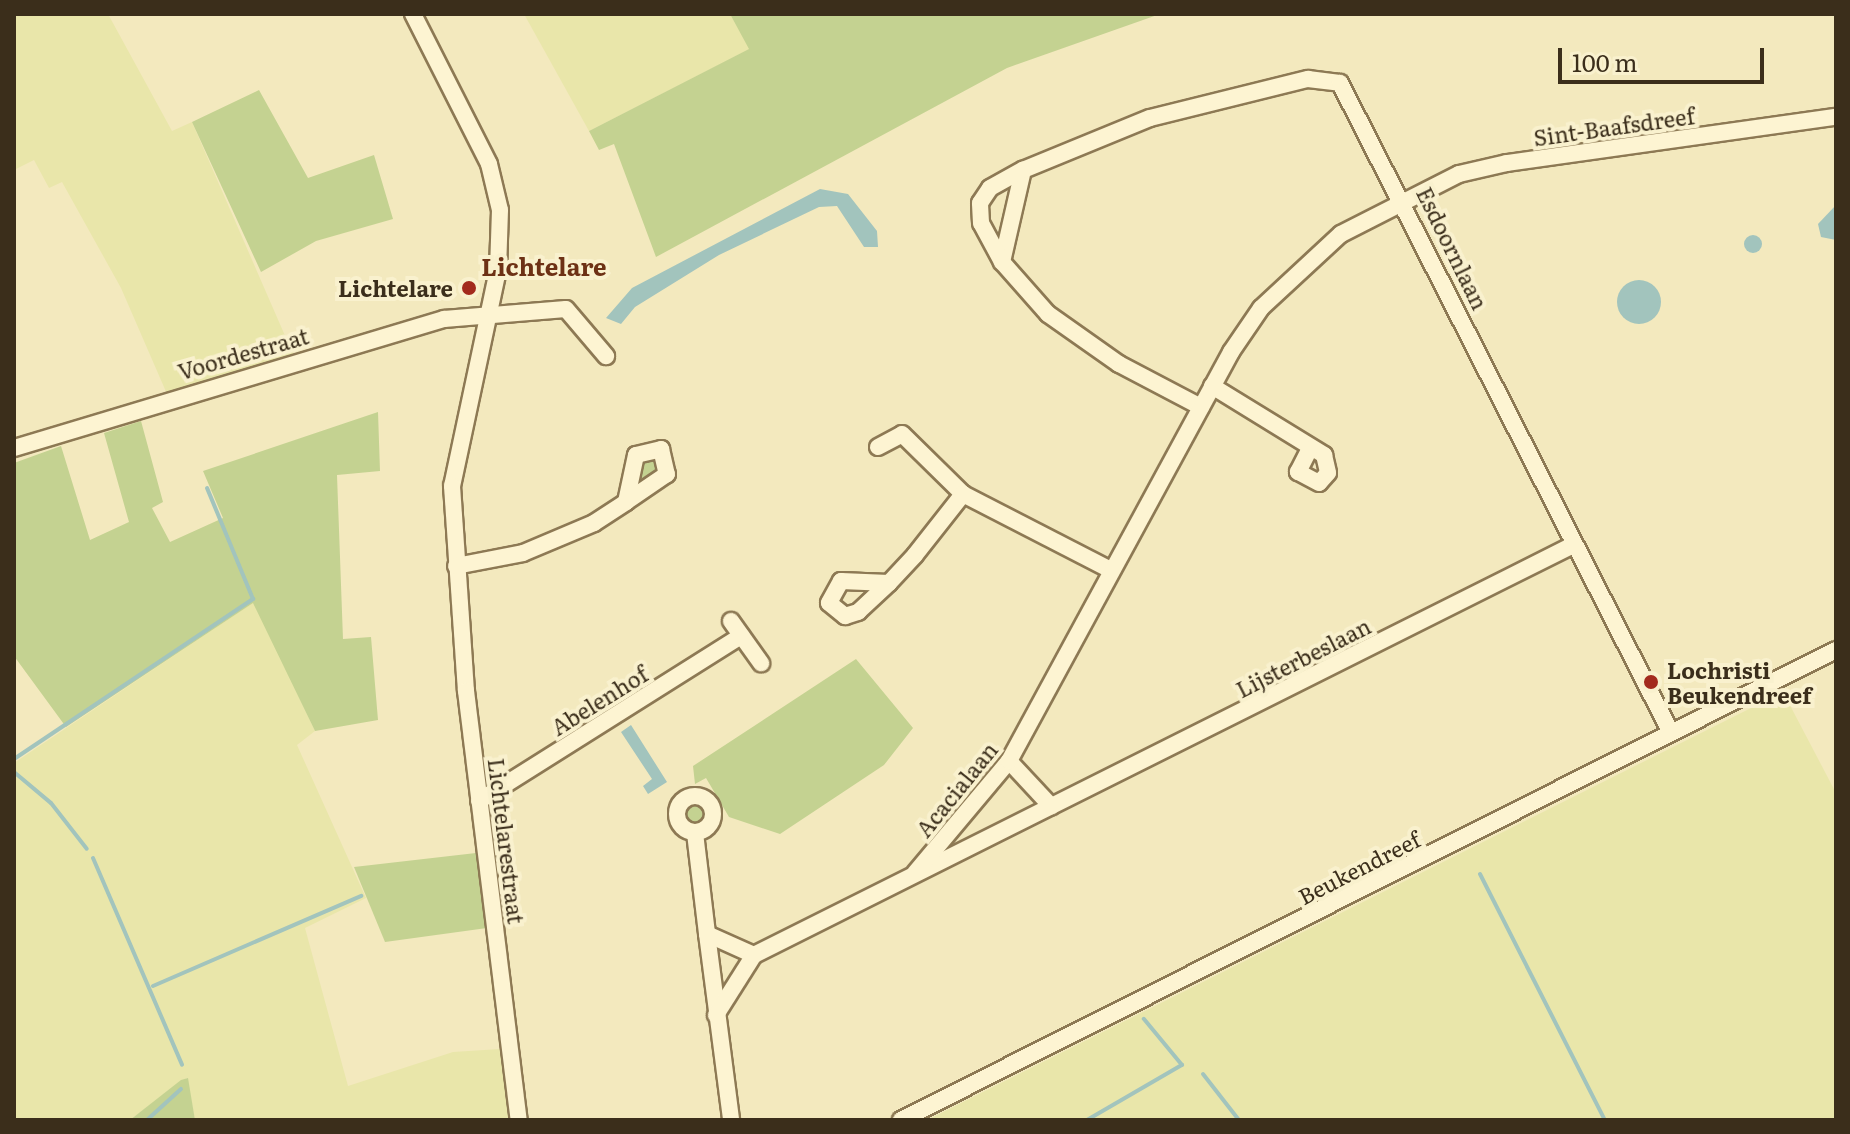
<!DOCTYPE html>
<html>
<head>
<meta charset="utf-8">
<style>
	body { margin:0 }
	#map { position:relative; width:1850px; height:1134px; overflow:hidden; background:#f3e9be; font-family:Literata,serif }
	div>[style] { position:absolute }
	.farmland>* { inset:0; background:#e9e6aa }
	.green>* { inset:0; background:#c4d291 }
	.round { border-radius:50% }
	.water>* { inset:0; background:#a2c4bd }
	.stream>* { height:4px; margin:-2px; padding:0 2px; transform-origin:2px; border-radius:2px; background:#a2c4bd }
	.roads { filter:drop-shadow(2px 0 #8d7954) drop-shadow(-2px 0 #8d7954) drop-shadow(0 2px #8d7954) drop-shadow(0 -2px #8d7954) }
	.minor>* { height:16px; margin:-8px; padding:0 8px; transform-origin:8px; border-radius:8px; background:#fdf4d2 }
	.minor>.ring { margin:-8px; padding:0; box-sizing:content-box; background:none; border:16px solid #fdf4d2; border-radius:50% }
	.dots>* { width:22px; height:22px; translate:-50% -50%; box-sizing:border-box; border:4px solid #f9f1ce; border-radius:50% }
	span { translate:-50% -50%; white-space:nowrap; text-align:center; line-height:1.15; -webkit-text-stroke:8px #f9f1ce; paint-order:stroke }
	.street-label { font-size:22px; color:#3b2e1b }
	.poi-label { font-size:22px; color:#3b2e1b; font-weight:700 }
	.right { translate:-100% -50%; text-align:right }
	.left { translate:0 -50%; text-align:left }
	.neighbourhood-label { font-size:24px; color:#6d3115; font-weight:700 }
	.frame { position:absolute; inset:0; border:16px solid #3b2e1b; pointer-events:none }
	.scale { position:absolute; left:1558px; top:48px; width:206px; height:36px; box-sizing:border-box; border:4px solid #3b2e1b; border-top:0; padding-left:10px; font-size:24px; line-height:28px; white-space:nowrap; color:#3b2e1b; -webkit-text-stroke:6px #f9f1ce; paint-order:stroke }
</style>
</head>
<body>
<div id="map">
	<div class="farmland">
		<i style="clip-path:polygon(14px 14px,108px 14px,172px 131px,192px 122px,293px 354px,167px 394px,121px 288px,62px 182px,49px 188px,34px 160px,14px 170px)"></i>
		<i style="clip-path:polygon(524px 14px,730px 14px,750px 49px,589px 131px)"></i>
		<i style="clip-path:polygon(254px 602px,315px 731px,297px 745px,366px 898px,305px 928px,348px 1086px,453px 1052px,500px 1049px,509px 1120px,195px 1120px,187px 1078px,130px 1120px,14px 1120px,14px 763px)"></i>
		<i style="clip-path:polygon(1783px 692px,1836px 793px,1836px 1120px,927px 1120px)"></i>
	</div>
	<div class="green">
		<i style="clip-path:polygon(730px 14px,1160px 14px,1007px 68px,656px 257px,614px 144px,599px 150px,589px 131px,749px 49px)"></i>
		<i style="clip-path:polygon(259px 90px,308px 178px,374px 155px,393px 219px,316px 241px,261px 272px,192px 122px)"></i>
		<i style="clip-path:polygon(378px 412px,380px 471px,337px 475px,343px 639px,371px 637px,378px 720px,315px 731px,253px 603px,66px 727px,14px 656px,14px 463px,61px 446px,90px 540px,129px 522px,104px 433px,141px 421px,163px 502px,152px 508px,170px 542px,223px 518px,203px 471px)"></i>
		<i style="clip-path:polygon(654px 451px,661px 469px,641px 479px,640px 457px)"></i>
		<i style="clip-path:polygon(856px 659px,913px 728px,884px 765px,780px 834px,729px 817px,706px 778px,695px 784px,693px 766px)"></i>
		<i class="round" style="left:683px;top:802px;width:24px;height:24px"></i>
		<i style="clip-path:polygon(476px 853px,487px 928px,385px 942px,354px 867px)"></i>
		<i style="clip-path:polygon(188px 1078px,195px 1120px,130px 1120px,181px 1080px)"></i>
	</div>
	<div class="water">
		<i style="clip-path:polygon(820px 189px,848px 194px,877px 231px,878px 247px,864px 247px,837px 206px,819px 207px,719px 255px,635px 307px,621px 324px,606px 318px,632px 288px)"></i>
		<i style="clip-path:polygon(1836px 205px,1836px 240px,1821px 237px,1818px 224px)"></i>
		<i class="round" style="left:1744px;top:235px;width:18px;height:18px"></i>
		<i class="round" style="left:1617px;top:280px;width:44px;height:44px"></i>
		<i style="clip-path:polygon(631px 725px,667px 782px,648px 794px,643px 786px,652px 779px,621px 732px)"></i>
	</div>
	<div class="stream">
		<i style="left:14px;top:759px;width:288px;rotate:-33.8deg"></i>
		<i style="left:253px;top:599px;width:120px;rotate:-112.5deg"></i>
		<i style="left:14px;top:772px;width:48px;rotate:40deg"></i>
		<i style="left:51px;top:803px;width:58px;rotate:52deg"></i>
		<i style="left:93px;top:858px;width:225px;rotate:66.7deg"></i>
		<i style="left:1480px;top:874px;width:276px;rotate:63.1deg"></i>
		<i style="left:153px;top:986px;width:227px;rotate:-23.4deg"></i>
		<i style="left:1203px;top:1074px;width:58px;rotate:52deg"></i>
		<i style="left:147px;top:1120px;width:46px;rotate:-42.4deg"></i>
		<i style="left:1087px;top:1120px;width:110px;rotate:-30.1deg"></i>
		<i style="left:1182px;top:1065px;width:60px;rotate:-129.6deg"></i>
	</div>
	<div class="roads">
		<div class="minor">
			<i style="left:413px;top:14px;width:168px;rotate:63.1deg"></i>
			<i style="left:489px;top:164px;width:47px;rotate:76.6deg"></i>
			<i style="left:500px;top:210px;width:60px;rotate:91.9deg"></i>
			<i style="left:498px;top:270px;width:221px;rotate:102deg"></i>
			<i style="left:452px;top:486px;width:205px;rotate:86.1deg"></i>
			<i style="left:466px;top:691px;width:432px;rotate:83deg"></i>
			<i style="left:1002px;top:262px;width:94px;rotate:-77.1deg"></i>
			<i style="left:1212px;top:386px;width:132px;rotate:31.6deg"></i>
			<i style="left:1324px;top:455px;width:18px;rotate:77deg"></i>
			<i style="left:1328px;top:473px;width:13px;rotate:132deg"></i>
			<i style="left:1319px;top:483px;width:24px;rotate:-152deg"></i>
			<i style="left:1298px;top:472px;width:25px;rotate:-63deg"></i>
			<i style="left:1201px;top:407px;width:93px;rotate:-152.3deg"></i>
			<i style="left:1119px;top:364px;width:87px;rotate:-144.8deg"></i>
			<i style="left:1048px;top:314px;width:69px;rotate:-131.5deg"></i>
			<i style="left:1002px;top:262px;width:44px;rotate:-118.3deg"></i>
			<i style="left:981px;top:223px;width:20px;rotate:-93deg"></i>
			<i style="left:980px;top:203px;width:18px;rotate:-56deg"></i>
			<i style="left:990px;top:188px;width:38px;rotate:-29deg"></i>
			<i style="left:1023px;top:170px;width:137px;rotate:-22.3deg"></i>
			<i style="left:1150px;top:118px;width:163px;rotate:-13.9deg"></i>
			<i style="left:1308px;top:79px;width:32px;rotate:7deg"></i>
			<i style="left:1340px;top:83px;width:729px;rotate:63.01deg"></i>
			<i style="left:878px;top:447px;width:27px;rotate:-28deg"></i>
			<i style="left:902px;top:434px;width:86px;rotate:44.5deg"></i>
			<i style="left:963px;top:494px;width:166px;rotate:27.2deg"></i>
			<i style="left:14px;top:448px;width:449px;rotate:-16.7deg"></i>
			<i style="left:444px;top:319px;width:122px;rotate:-4.7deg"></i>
			<i style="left:566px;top:309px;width:62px;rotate:49.6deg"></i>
			<i style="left:456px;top:566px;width:68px;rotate:-11deg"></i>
			<i style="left:523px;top:553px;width:77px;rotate:-22.9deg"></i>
			<i style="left:594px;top:523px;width:38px;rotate:-33deg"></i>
			<i style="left:626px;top:502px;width:48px;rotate:-78deg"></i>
			<i style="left:636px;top:455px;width:26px;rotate:-13deg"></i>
			<i style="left:661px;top:449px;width:26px;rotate:77deg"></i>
			<i style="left:667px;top:474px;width:50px;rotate:145.7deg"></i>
			<i style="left:889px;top:583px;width:48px;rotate:-177.6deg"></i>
			<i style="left:841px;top:581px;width:25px;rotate:119deg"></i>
			<i style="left:829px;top:603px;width:21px;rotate:39deg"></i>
			<i style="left:845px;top:616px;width:14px;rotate:-17deg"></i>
			<i style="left:858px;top:612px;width:42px;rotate:-43.1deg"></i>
			<i style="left:889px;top:583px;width:38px;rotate:-47deg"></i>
			<i style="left:915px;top:555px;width:78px;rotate:-51.8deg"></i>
			<i style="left:731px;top:621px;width:52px;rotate:54.5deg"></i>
			<i style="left:1009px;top:761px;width:62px;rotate:47deg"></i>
			<i class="ring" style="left:677px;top:796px;width:20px;height:20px"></i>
			<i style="left:479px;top:801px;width:310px;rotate:-32.2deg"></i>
			<i style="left:695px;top:833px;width:102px;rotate:83.2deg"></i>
			<i style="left:707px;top:934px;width:51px;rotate:24.1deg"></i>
			<i style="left:754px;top:955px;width:916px;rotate:-26.59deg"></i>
			<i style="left:915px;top:873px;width:146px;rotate:-50deg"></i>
			<i style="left:1009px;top:761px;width:465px;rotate:-61.5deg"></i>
			<i style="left:1231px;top:352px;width:53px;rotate:-55.7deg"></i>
			<i style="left:1261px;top:308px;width:109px;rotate:-42.8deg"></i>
			<i style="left:1341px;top:234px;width:132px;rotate:-27deg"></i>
			<i style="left:1459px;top:174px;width:49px;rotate:-12.9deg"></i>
			<i style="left:1507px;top:163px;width:332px;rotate:-8deg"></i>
			<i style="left:707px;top:934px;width:188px;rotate:82.6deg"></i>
			<i style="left:716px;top:1015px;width:71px;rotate:-57.7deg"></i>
			<i style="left:901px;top:1120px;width:1046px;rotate:-26.69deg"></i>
		</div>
	</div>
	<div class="dots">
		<i style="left:469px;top:288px;background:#a32a1d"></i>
		<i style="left:1651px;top:682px;background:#a32a1d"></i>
	</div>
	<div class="street-label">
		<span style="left:1614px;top:126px;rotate:-8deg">Sint-Baafsdreef</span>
		<span style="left:1453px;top:248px;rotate:64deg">Esdoornlaan</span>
		<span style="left:243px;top:353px;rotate:-16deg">Voordestraat</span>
		<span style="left:1303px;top:657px;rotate:-27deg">Lijsterbeslaan</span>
		<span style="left:599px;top:700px;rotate:-32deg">Abelenhof</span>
		<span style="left:956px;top:789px;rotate:-51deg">Acacialaan</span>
		<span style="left:507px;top:841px;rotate:83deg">Lichtelarestraat</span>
		<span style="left:1359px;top:867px;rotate:-27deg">Beukendreef</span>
	</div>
	<div class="poi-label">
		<span class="right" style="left:453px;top:288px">Lichtelare</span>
		<span class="left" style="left:1667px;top:682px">Lochristi<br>Beukendreef</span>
	</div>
	<div class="neighbourhood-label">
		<span style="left:544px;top:266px">Lichtelare</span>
	</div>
	<div class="frame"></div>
	<div class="scale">100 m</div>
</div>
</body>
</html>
